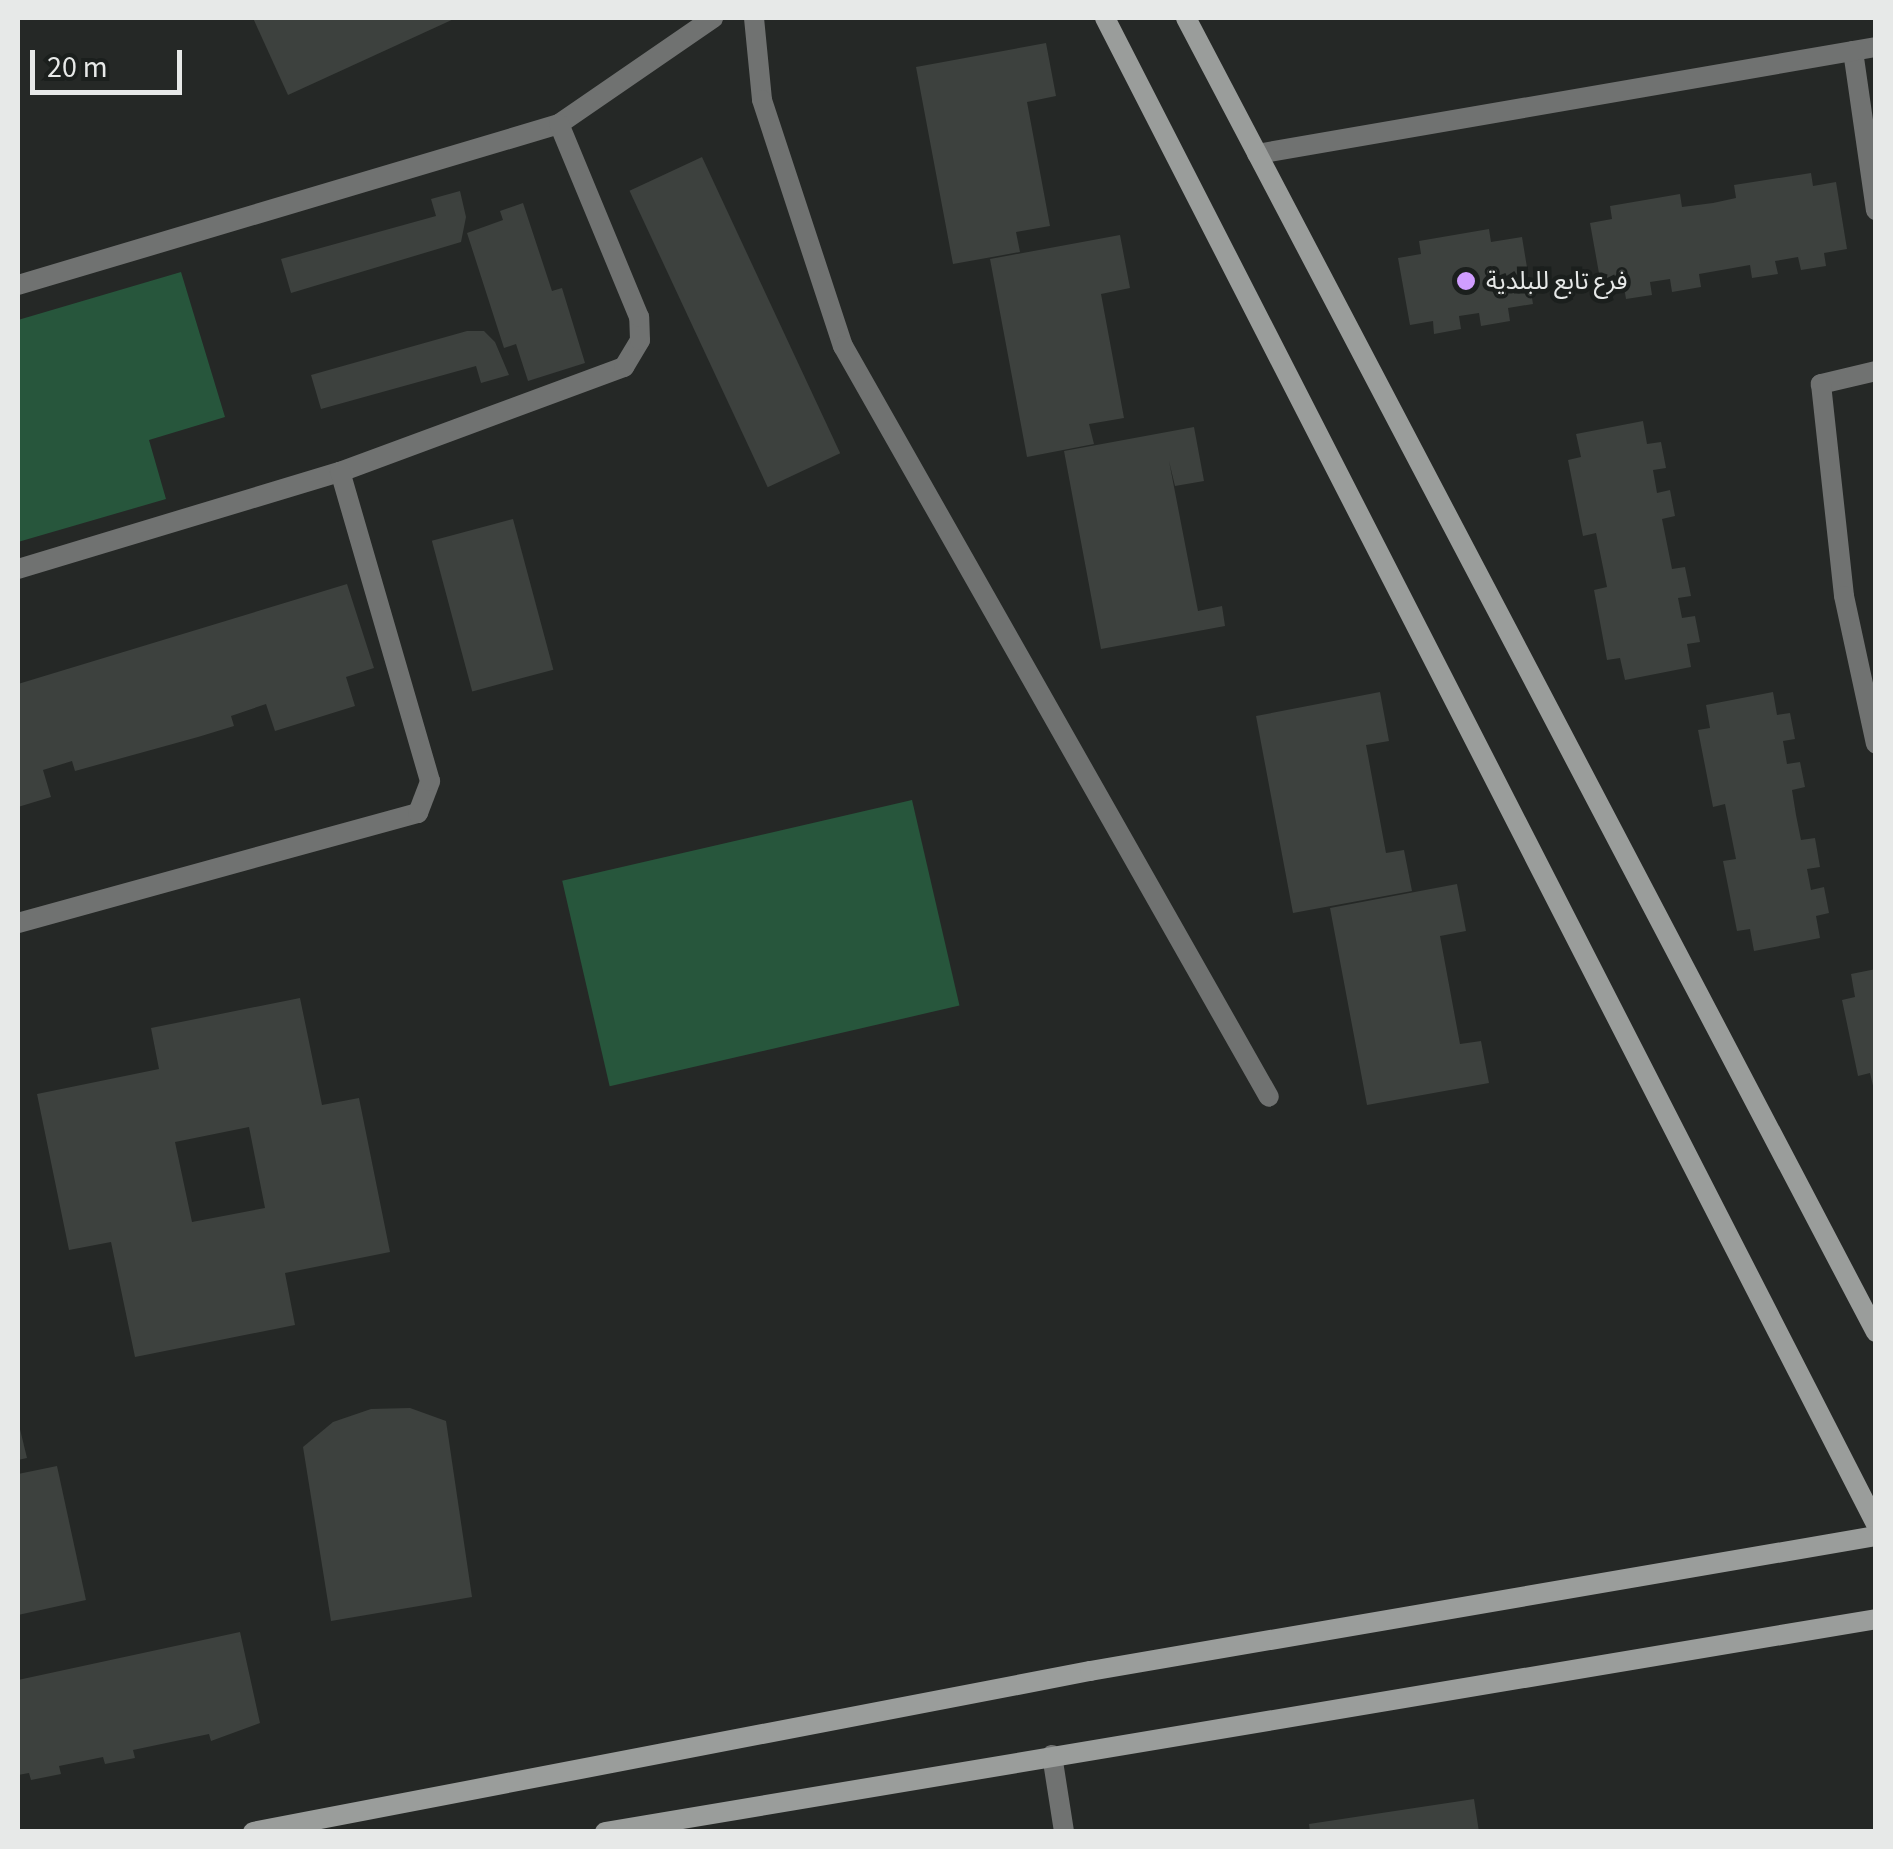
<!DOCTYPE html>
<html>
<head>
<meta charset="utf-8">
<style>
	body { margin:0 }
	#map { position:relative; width:1893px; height:1849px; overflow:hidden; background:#252826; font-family:"Source Sans 3","Noto Sans Arabic",sans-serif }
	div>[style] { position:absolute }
	.green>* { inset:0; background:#27563c; transform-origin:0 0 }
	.building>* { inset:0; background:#3d413e; transform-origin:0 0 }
	.minor>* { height:20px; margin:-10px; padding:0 10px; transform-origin:10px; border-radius:10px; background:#707271 }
	.secondary>* { height:20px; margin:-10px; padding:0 10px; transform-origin:10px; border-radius:10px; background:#9a9d9b }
	.dots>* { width:28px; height:28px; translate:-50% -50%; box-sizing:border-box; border:5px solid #1b1f1d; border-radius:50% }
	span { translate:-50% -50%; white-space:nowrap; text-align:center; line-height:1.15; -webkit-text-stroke:9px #1b1f1d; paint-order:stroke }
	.poi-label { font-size:25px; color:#e7e9e8 }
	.left { translate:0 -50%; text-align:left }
	.frame { position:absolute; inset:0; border:20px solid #e7e9e8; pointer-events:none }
	.scale { position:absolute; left:30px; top:50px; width:152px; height:45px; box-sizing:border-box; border:5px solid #e7e9e8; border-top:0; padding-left:12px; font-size:30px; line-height:35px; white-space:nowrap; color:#e7e9e8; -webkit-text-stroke:8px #1b1f1d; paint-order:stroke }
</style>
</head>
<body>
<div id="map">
	<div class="green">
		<i style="clip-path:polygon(181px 272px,225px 417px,149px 440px,166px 499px,18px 542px,18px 320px)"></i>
		<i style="left:912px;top:800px;width:211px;height:359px;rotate:77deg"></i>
	</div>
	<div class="building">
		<i style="clip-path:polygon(253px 18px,456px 18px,288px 95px)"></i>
		<i style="clip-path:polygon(1046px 43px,1056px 96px,1027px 102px,1050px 226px,1016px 232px,1020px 252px,953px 264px,916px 67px)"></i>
		<i style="left:702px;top:157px;width:327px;height:80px;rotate:65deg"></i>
		<i style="clip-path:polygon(1811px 173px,1813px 186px,1836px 182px,1847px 249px,1824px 253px,1826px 266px,1801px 270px,1798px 257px,1775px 261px,1778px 274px,1752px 278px,1750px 265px,1699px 274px,1701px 287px,1672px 292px,1670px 279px,1650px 282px,1652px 295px,1626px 299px,1624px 287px,1602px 290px,1590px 223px,1612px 219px,1610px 206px,1680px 194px,1682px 207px,1713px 203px,1736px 198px,1734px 185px)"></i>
		<i style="clip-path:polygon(460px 191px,466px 217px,461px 242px,291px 293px,281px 259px,436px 216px,431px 199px)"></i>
		<i style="clip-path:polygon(523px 203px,552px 291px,562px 288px,585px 363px,528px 381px,516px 344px,504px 348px,467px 233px,503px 220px,500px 211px)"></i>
		<i style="clip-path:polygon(1489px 229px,1491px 242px,1522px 237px,1533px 304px,1508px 308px,1510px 321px,1481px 326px,1479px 313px,1459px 316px,1461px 329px,1434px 334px,1433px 321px,1410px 325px,1398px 258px,1421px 254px,1419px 241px)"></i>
		<i style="clip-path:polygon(1120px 235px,1130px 288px,1101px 294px,1124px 418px,1089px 424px,1094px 444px,1027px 457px,990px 259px)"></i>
		<i style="clip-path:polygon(467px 331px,484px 331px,495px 342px,509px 375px,481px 383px,476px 366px,321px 409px,311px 375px)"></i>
		<i style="clip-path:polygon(1643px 421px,1647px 444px,1661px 442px,1666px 468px,1653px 470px,1657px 493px,1670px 490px,1675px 516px,1662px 519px,1672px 569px,1685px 567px,1691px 596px,1678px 598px,1682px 618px,1695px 616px,1700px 642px,1687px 644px,1691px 667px,1625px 680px,1620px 658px,1607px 660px,1594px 590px,1607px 587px,1596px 533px,1583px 536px,1568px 460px,1581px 457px,1576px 434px)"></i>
		<i style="clip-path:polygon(1194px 427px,1204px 481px,1175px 486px,1169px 461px,1198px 611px,1222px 606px,1225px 626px,1101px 649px,1064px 451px)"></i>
		<i style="left:513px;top:519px;width:156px;height:84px;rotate:75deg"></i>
		<i style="clip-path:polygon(347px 584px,374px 668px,346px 677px,355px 706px,275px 731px,266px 704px,231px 716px,234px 726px,198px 737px,75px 771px,72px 761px,43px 770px,51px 797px,18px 807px,18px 684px)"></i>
		<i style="clip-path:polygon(1380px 692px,1389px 741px,1366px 745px,1386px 853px,1404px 850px,1412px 891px,1293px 913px,1256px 716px)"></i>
		<i style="clip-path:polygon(1773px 692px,1777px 715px,1790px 713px,1795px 739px,1783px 741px,1787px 764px,1800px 762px,1805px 787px,1792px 790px,1796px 815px,1801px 840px,1815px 838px,1820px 867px,1807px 869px,1811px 890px,1824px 887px,1829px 913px,1816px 916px,1820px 938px,1754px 951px,1750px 929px,1737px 931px,1723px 861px,1736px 859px,1725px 804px,1713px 807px,1698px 730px,1710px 728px,1706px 705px)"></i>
		<i style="clip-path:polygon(1457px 884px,1466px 931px,1440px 936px,1460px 1044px,1481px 1041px,1489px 1083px,1367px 1105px,1330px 908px)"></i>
		<i style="clip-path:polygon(1876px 969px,1876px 1090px,1874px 1090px,1870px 1073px,1858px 1076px,1842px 1000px,1855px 997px,1851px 974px)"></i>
		<i style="clip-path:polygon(evenodd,300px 998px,322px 1105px,359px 1098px,390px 1252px,285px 1273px,295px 1325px,135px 1357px,111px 1242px,69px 1250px,37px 1094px,159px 1069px,151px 1028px,300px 998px,249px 1127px,265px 1208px,192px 1222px,175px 1142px,249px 1127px)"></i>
		<i style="clip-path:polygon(410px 1408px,446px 1421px,472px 1597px,331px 1621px,303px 1447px,333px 1422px,371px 1409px)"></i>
		<i style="clip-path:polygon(18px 1421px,27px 1458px,18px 1460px)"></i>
		<i style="clip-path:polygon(57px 1466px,86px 1600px,18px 1615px,18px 1474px)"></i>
		<i style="clip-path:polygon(240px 1632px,260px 1723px,211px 1741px,209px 1734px,133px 1750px,135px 1758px,105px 1764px,103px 1757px,59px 1766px,61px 1774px,31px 1780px,29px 1773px,18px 1775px,18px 1680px)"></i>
		<i style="clip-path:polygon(1474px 1799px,1479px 1832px,1310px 1832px,1309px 1824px)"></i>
	</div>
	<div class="minor">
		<i style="left:754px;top:18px;width:82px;rotate:84.4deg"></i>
		<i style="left:762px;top:100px;width:259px;rotate:71.8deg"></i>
		<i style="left:843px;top:346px;width:863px;rotate:60.44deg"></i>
		<i style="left:1853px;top:51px;width:161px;rotate:81.8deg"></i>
		<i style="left:1257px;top:154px;width:628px;rotate:-9.81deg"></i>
		<i style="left:18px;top:285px;width:564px;rotate:-16.57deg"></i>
		<i style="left:559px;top:124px;width:187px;rotate:-34.5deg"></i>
		<i style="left:1876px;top:371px;width:57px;rotate:166.7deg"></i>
		<i style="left:1821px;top:384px;width:213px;rotate:83.8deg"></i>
		<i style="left:1844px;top:596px;width:151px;rotate:77.8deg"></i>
		<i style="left:18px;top:569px;width:336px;rotate:-16.8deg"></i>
		<i style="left:340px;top:472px;width:303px;rotate:-20.3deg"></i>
		<i style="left:624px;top:367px;width:31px;rotate:-59deg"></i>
		<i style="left:640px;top:340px;width:23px;rotate:-92deg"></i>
		<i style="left:639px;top:317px;width:209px;rotate:-112.5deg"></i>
		<i style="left:18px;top:923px;width:415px;rotate:-15.4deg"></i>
		<i style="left:418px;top:813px;width:34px;rotate:-69deg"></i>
		<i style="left:430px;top:781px;width:322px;rotate:-106.2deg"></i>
		<i style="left:1052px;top:1755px;width:78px;rotate:81.1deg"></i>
	</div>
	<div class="secondary">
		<i style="left:1105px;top:18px;width:1692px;rotate:62.89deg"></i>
		<i style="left:1186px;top:18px;width:1484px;rotate:62.3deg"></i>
		<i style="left:253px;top:1832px;width:852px;rotate:-10.89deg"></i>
		<i style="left:1090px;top:1671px;width:798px;rotate:-9.75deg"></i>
		<i style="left:605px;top:1832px;width:1289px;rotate:-9.51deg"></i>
	</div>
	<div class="dots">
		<i style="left:1466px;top:281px;background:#d09dff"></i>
	</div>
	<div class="poi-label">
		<span class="left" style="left:1486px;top:281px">فرع تابع للبلدية</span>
	</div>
	<div class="frame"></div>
	<div class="scale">20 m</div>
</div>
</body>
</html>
